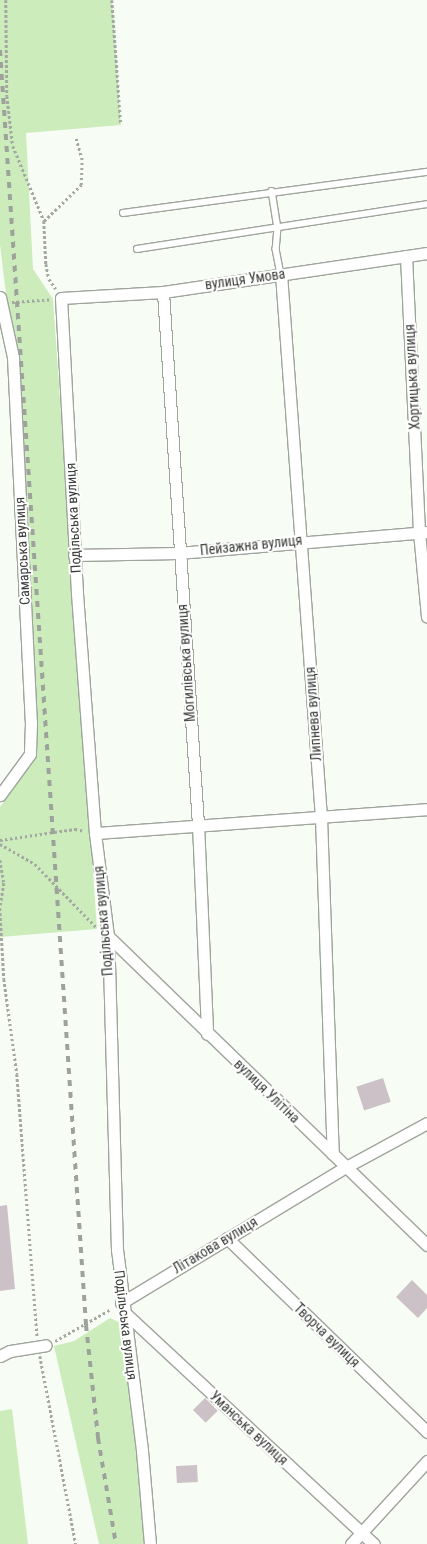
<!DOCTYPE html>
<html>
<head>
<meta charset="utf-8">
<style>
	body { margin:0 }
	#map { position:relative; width:427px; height:1544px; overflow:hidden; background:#f7fdf4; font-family:"Roboto Condensed",sans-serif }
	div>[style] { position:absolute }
	.green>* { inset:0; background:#ccecbc }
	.building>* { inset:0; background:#cbc1c7; transform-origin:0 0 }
	.path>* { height:2.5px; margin-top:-1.25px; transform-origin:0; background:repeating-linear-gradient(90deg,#a4a8a2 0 2.5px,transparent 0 5px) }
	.roads { filter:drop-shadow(1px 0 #9fa59c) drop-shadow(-1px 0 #9fa59c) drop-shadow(0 1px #9fa59c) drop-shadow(0 -1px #9fa59c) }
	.service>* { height:5.5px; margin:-2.75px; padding:0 2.75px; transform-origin:2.75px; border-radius:2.75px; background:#fff }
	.minor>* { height:11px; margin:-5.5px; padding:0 5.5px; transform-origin:5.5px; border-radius:5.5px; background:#fff }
	.rail>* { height:4px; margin-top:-2px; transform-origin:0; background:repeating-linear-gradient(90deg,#9da29b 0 6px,transparent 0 12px) }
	span { translate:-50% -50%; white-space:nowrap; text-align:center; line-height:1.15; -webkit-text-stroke:4px #fff; paint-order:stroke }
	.street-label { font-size:14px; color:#3b3e3a }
</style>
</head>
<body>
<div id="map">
	<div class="green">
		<i style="clip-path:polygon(0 0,112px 0,121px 125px,26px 133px,33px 269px,53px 299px,97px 929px,0 937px,0 807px,27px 770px,38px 734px,7px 302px,0 245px)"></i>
		<i style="clip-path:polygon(110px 1318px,121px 1323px,147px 1544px,99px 1544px,54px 1346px,74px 1341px)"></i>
		<i style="clip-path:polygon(12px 1409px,28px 1544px,0 1544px,0 1411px)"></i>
	</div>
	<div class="building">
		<i style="left:383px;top:1078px;width:25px;height:28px;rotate:72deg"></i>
		<i style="clip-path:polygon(7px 1205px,15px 1289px,0 1291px,0 1206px)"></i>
		<i style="clip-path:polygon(412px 1280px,427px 1295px,427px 1308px,418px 1318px,396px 1297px)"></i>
		<i style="left:205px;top:1398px;width:18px;height:17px;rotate:45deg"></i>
		<i style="left:197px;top:1465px;width:17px;height:21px;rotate:87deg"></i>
	</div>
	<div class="path">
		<i style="left:6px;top:0;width:96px;rotate:89.4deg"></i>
		<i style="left:7px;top:96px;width:50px;rotate:83.2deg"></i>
		<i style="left:13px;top:146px;width:81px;rotate:67.5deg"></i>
		<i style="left:44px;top:221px;width:43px;rotate:87.3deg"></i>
		<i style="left:46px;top:264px;width:15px;rotate:79deg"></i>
		<i style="left:49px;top:279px;width:12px;rotate:55deg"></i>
		<i style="left:112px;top:0;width:125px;rotate:85.9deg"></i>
		<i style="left:44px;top:221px;width:52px;rotate:-44.2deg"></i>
		<i style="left:81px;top:185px;width:25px;rotate:-88deg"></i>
		<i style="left:82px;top:160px;width:22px;rotate:-106deg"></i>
		<i style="left:12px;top:302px;width:39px;rotate:-4deg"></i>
		<i style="left:0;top:840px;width:76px;rotate:-8.3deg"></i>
		<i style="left:75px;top:829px;width:10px;rotate:11deg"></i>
		<i style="left:0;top:844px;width:40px;rotate:29.7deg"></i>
		<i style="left:35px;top:864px;width:88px;rotate:45.9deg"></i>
		<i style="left:0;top:860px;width:23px;rotate:80deg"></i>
		<i style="left:4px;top:883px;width:25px;rotate:99deg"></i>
		<i style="left:0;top:908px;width:71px;rotate:86.8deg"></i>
		<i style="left:4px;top:979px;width:96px;rotate:82.2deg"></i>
		<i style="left:17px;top:1074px;width:263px;rotate:85.6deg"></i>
		<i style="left:55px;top:1341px;width:64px;rotate:-29.7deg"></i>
		<i style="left:40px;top:1356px;width:191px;rotate:79.2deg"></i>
	</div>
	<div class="roads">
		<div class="service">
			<i style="left:272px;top:191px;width:37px;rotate:81deg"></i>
			<i style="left:278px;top:228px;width:21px;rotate:95deg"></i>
			<i style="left:276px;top:249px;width:25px;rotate:79deg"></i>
			<i style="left:123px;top:213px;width:307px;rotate:-7.7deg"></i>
			<i style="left:137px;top:249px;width:293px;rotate:-8.8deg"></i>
		</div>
		<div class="minor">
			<i style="left:406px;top:256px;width:276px;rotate:87.3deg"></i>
			<i style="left:419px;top:532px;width:85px;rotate:84.6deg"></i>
			<i style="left:281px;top:274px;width:544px;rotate:85.79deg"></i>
			<i style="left:321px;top:817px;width:337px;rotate:88deg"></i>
			<i style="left:163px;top:292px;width:533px;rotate:86.24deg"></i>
			<i style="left:198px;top:824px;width:210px;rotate:87.5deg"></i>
			<i style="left:0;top:297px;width:61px;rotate:77.8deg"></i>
			<i style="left:13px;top:357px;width:366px;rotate:87.2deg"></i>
			<i style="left:31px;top:723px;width:31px;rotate:92deg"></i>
			<i style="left:30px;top:754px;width:51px;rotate:126.2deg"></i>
			<i style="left:74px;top:555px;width:104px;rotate:-1.1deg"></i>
			<i style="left:178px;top:553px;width:250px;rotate:-4.8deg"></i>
			<i style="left:95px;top:833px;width:333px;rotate:-4.1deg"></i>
			<i style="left:108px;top:936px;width:444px;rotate:44.1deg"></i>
			<i style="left:227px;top:1238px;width:279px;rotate:44.1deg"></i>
			<i style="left:121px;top:1303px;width:263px;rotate:-31.2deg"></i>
			<i style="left:346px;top:1167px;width:92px;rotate:-28.5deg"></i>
			<i style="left:124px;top:1312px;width:341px;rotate:42.9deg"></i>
			<i style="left:0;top:1356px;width:11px;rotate:-27deg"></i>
			<i style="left:10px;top:1351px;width:36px;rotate:-9deg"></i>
			<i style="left:150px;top:1544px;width:94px;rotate:-94.9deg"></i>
			<i style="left:142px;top:1450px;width:202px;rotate:-97.1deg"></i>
			<i style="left:117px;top:1250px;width:314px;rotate:-91.6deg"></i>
			<i style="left:108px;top:936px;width:104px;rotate:-97.2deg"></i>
			<i style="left:95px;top:833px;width:241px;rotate:-94.3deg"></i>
			<i style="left:77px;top:593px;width:295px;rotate:-93.1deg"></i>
			<i style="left:61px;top:298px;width:102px;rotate:-3.4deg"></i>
			<i style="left:163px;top:292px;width:267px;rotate:-8.4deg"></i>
			<i style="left:351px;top:1544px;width:113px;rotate:-47.5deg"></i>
		</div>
	</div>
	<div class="rail">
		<i style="left:0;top:50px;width:1278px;rotate:86.14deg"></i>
		<i style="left:86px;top:1325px;width:114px;rotate:83.9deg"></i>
		<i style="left:98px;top:1438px;width:108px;rotate:80.4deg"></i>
	</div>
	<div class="street-label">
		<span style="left:245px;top:279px;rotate:-8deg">вулиця Умова</span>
		<span style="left:412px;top:377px;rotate:-93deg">Хортицька вулиця</span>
		<span style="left:73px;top:518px;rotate:-93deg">Подільська вулиця</span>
		<span style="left:251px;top:545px;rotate:-6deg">Пейзажна вулиця</span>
		<span style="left:22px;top:551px;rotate:-93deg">Самарська вулиця</span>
		<span style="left:186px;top:663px;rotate:-94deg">Могилівська вулиця</span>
		<span style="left:313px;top:714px;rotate:-94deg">Липнева вулиця</span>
		<span style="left:103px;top:921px;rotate:-95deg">Подільська вулиця</span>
		<span style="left:267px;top:1091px;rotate:44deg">вулиця Улітіна</span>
		<span style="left:215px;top:1245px;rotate:-31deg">Літакова вулиця</span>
		<span style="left:126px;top:1325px;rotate:83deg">Подільська вулиця</span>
		<span style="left:327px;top:1335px;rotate:44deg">Творча вулиця</span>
		<span style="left:249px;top:1428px;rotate:43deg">Уманська вулиця</span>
	</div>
</div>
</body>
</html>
